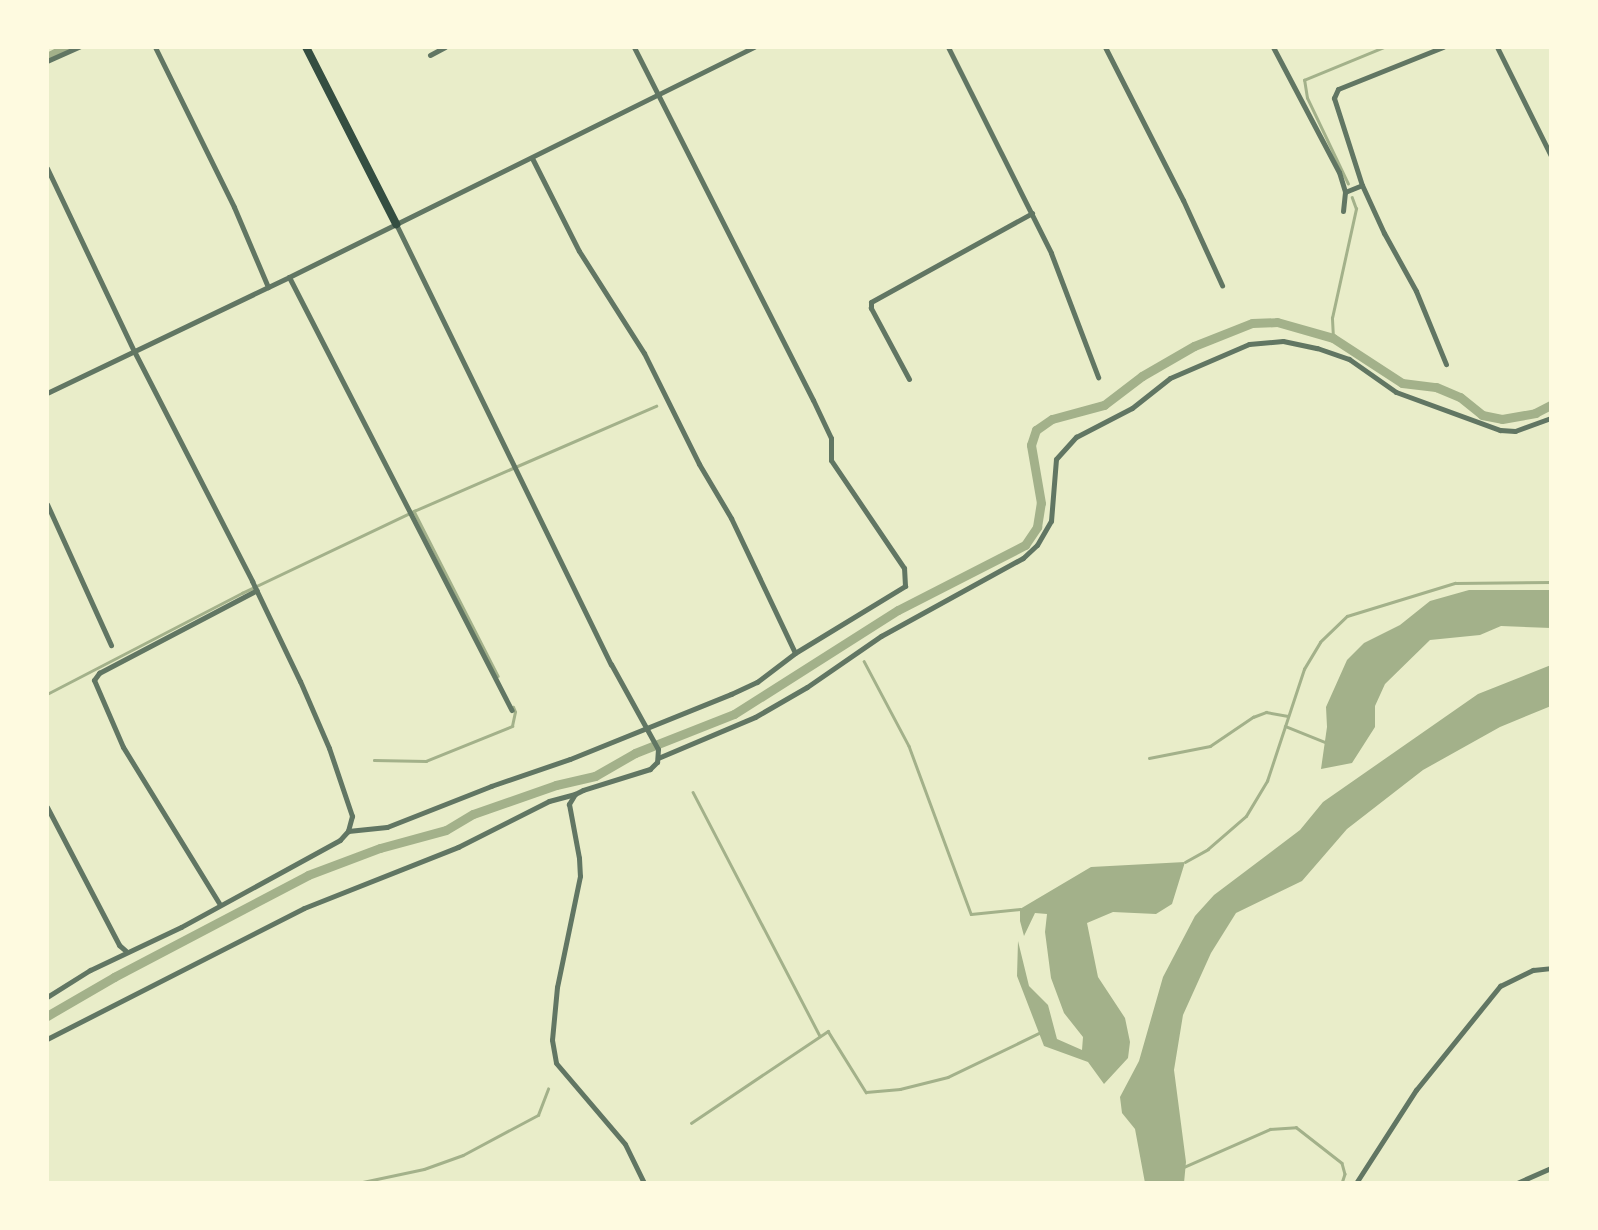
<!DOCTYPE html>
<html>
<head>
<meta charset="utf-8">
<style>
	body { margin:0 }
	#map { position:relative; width:1598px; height:1230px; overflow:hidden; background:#e9edc9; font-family:"IBM Plex Sans",sans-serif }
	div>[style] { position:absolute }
	.water>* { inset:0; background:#a3b18a }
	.stream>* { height:2.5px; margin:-1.25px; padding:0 1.25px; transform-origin:1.25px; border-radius:1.25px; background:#a3b18a }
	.canal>* { height:9px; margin:-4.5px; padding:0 4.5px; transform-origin:4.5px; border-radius:4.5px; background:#a3b18a }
	.minor>* { height:5px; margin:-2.5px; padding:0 2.5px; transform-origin:2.5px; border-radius:2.5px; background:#617663 }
	.secondary>* { height:8px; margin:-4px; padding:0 4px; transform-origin:4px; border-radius:4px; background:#344e41 }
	span { translate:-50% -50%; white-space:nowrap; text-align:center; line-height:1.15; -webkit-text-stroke:7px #fefae0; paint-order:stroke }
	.frame { position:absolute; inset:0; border:49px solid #fefae0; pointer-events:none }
</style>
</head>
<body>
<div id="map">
	<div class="water">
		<i style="clip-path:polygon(1469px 590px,1551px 590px,1551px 628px,1501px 626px,1480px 635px,1430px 640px,1385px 684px,1375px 706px,1375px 727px,1352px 763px,1321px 769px,1327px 727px,1326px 707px,1347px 660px,1364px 643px,1400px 625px,1430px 601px)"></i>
		<i style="clip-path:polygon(1551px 665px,1551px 706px,1500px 727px,1423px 770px,1347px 829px,1302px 881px,1236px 913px,1211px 953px,1183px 1015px,1174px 1070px,1186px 1162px,1184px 1183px,1145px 1183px,1135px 1129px,1122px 1113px,1120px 1097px,1139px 1061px,1163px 977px,1195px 916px,1214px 895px,1300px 830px,1323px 802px,1478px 694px)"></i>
		<i style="clip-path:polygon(1185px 862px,1172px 904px,1156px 914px,1113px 912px,1087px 923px,1098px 977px,1125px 1018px,1130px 1042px,1128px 1058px,1104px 1084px,1088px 1062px,1044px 1046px,1017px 976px,1018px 941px,1029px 986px,1048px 1005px,1057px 1039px,1082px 1050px,1083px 1037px,1064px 1013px,1051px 978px,1045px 932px,1047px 914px,1035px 913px,1024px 936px,1020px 921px,1020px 909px,1091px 867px)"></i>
	</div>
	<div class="stream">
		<i style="left:1348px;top:184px;width:95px;rotate:-115.5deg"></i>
		<i style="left:1307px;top:98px;width:18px;rotate:-99deg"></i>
		<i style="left:1304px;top:80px;width:87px;rotate:-22.4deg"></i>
		<i style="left:1333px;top:338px;width:20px;rotate:-93deg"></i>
		<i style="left:1332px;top:318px;width:112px;rotate:-77.6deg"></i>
		<i style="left:1356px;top:209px;width:12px;rotate:-110deg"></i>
		<i style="left:414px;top:511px;width:185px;rotate:63deg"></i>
		<i style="left:864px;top:661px;width:96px;rotate:62.1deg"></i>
		<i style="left:909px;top:746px;width:179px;rotate:69.7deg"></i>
		<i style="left:971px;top:914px;width:49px;rotate:-5.8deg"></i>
		<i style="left:47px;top:694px;width:220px;rotate:-27.4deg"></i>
		<i style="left:242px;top:593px;width:191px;rotate:-25.5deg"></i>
		<i style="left:414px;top:511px;width:264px;rotate:-23.5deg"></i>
		<i style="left:1285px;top:726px;width:43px;rotate:21.8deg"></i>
		<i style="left:1149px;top:758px;width:62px;rotate:-11.1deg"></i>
		<i style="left:1210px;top:746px;width:52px;rotate:-34deg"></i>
		<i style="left:1253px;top:717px;width:14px;rotate:-21deg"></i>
		<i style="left:1266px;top:712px;width:22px;rotate:10deg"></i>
		<i style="left:374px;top:760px;width:52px;rotate:1.1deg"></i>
		<i style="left:426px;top:761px;width:93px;rotate:-22.1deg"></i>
		<i style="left:512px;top:726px;width:14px;rotate:-78deg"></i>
		<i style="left:515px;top:712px;width:5px;rotate:-112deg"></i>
		<i style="left:693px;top:792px;width:275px;rotate:62.5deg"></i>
		<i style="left:1185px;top:862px;width:26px;rotate:-29deg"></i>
		<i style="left:1208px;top:849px;width:50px;rotate:-41deg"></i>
		<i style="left:1246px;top:816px;width:41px;rotate:-59deg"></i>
		<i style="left:1267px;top:781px;width:118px;rotate:-71.7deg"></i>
		<i style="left:1304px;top:669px;width:31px;rotate:-59deg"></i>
		<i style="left:1320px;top:642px;width:37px;rotate:-44deg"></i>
		<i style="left:1347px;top:616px;width:113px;rotate:-17deg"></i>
		<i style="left:1455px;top:583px;width:96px;rotate:-0.6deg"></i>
		<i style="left:691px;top:1123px;width:165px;rotate:-33.9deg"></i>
		<i style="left:828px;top:1031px;width:72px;rotate:58.1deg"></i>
		<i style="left:866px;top:1092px;width:34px;rotate:-5deg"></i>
		<i style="left:900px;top:1089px;width:49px;rotate:-14deg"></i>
		<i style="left:948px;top:1077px;width:103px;rotate:-25.8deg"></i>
		<i style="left:1184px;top:1167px;width:94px;rotate:-23.8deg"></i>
		<i style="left:1270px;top:1129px;width:26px;rotate:-4deg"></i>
		<i style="left:1296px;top:1127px;width:58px;rotate:38deg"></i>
		<i style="left:1342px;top:1163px;width:11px;rotate:75deg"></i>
		<i style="left:1345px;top:1174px;width:9px;rotate:108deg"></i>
		<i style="left:358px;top:1183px;width:67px;rotate:-12deg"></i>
		<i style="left:424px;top:1169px;width:41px;rotate:-19.7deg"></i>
		<i style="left:463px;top:1155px;width:85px;rotate:-28.1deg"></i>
		<i style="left:538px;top:1115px;width:28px;rotate:-69deg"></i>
	</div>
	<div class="canal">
		<i style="left:47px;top:57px;width:22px;rotate:-27deg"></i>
		<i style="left:47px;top:1016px;width:78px;rotate:-30.2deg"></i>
		<i style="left:114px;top:977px;width:219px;rotate:-27.7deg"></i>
		<i style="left:308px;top:875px;width:77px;rotate:-20.6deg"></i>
		<i style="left:380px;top:848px;width:68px;rotate:-15.3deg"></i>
		<i style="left:446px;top:830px;width:31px;rotate:-31deg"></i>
		<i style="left:473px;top:814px;width:88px;rotate:-19.3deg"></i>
		<i style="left:556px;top:785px;width:40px;rotate:-13deg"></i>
		<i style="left:595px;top:776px;width:46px;rotate:-29.9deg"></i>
		<i style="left:635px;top:753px;width:106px;rotate:-21.5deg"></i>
		<i style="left:734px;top:714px;width:194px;rotate:-32.4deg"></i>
		<i style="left:898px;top:610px;width:143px;rotate:-27.1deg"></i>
		<i style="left:1025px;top:545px;width:22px;rotate:-56deg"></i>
		<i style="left:1037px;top:527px;width:24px;rotate:-81deg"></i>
		<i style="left:1041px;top:503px;width:59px;rotate:-99.8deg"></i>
		<i style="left:1031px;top:445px;width:16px;rotate:-72deg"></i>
		<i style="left:1036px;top:430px;width:19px;rotate:-35deg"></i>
		<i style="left:1052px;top:419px;width:54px;rotate:-15.1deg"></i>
		<i style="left:1104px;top:405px;width:48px;rotate:-37.3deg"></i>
		<i style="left:1142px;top:376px;width:60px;rotate:-30deg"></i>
		<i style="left:1194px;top:346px;width:62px;rotate:-21.6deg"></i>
		<i style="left:1252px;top:323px;width:25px;rotate:-2deg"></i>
		<i style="left:1277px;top:322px;width:58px;rotate:15.9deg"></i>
		<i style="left:1333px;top:338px;width:82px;rotate:33.1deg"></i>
		<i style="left:1402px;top:383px;width:34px;rotate:7deg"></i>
		<i style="left:1436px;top:387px;width:26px;rotate:23deg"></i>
		<i style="left:1460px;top:397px;width:28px;rotate:39deg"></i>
		<i style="left:1482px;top:415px;width:20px;rotate:11deg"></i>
		<i style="left:1502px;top:419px;width:34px;rotate:-10deg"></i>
		<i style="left:1535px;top:413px;width:18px;rotate:-27deg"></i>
	</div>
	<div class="minor">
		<i style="left:155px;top:47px;width:178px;rotate:63.7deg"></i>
		<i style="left:234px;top:207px;width:87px;rotate:67deg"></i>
		<i style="left:948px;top:47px;width:230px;rotate:63.4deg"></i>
		<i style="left:1051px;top:253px;width:133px;rotate:69.2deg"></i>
		<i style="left:1105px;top:47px;width:172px;rotate:63deg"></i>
		<i style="left:1183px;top:200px;width:94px;rotate:65.4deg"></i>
		<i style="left:1273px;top:47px;width:141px;rotate:62.2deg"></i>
		<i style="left:1339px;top:172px;width:21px;rotate:73deg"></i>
		<i style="left:1345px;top:192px;width:19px;rotate:96deg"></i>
		<i style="left:1443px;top:47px;width:113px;rotate:158.2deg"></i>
		<i style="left:1338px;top:89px;width:10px;rotate:114deg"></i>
		<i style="left:1334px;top:98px;width:91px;rotate:72.2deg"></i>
		<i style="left:1362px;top:185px;width:53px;rotate:65.4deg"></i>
		<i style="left:1384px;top:233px;width:66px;rotate:61.1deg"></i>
		<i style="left:1416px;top:291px;width:79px;rotate:67.7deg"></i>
		<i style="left:1497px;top:47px;width:122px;rotate:63.6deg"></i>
		<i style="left:430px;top:55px;width:17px;rotate:-28deg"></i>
		<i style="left:47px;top:61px;width:35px;rotate:-24deg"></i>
		<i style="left:532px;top:158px;width:104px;rotate:63.2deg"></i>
		<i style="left:579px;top:251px;width:121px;rotate:57.5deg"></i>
		<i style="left:644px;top:353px;width:124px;rotate:63.6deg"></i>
		<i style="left:699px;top:464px;width:63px;rotate:59.3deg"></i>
		<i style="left:731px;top:518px;width:149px;rotate:64.6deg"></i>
		<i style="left:47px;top:168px;width:203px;rotate:64.6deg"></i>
		<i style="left:134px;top:351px;width:259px;rotate:62.8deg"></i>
		<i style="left:252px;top:581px;width:111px;rotate:64.4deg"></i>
		<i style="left:300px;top:681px;width:73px;rotate:66.6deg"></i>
		<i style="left:329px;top:748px;width:72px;rotate:71.3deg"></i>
		<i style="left:352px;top:816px;width:16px;rotate:105deg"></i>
		<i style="left:348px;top:831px;width:12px;rotate:132deg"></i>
		<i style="left:340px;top:840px;width:181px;rotate:151.3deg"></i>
		<i style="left:181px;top:927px;width:101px;rotate:154.7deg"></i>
		<i style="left:90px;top:970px;width:51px;rotate:147.9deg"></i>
		<i style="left:1345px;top:192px;width:18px;rotate:-22deg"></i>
		<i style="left:396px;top:224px;width:490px;rotate:64deg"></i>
		<i style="left:611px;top:664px;width:97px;rotate:61.1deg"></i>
		<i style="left:658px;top:749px;width:13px;rotate:94deg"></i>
		<i style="left:657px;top:762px;width:10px;rotate:135deg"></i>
		<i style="left:650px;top:769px;width:70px;rotate:162.6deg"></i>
		<i style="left:583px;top:790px;width:9px;rotate:153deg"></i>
		<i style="left:575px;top:794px;width:12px;rotate:121deg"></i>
		<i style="left:569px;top:804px;width:55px;rotate:79.5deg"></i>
		<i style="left:579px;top:858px;width:18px;rotate:87deg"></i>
		<i style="left:580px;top:876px;width:113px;rotate:101.7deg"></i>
		<i style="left:557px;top:987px;width:53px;rotate:95.4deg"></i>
		<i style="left:552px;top:1040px;width:23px;rotate:80deg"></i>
		<i style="left:556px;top:1063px;width:106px;rotate:49.6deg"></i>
		<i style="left:625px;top:1144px;width:43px;rotate:64deg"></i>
		<i style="left:289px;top:277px;width:487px;rotate:62.8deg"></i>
		<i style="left:909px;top:379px;width:81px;rotate:-118.2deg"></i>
		<i style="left:871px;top:308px;width:6px;rotate:-90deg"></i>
		<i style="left:871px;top:302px;width:184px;rotate:-28.9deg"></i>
		<i style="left:47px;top:393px;width:268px;rotate:-25.6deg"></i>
		<i style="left:289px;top:277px;width:519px;rotate:-26.32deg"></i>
		<i style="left:47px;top:504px;width:155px;rotate:65.6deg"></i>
		<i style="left:658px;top:758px;width:105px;rotate:-22.9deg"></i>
		<i style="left:755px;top:717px;width:60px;rotate:-30deg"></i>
		<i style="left:807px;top:687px;width:90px;rotate:-34.6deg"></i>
		<i style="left:881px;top:636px;width:162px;rotate:-28.8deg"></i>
		<i style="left:1023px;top:558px;width:19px;rotate:-43deg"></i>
		<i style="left:1037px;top:545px;width:28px;rotate:-60deg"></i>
		<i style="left:1051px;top:521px;width:62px;rotate:-85.4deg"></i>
		<i style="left:1056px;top:459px;width:30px;rotate:-48deg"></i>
		<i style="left:1076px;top:437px;width:63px;rotate:-27.4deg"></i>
		<i style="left:1132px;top:408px;width:48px;rotate:-38.3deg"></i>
		<i style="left:1170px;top:378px;width:86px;rotate:-23.3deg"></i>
		<i style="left:1249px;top:344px;width:34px;rotate:-5deg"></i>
		<i style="left:1283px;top:341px;width:35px;rotate:12deg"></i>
		<i style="left:1317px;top:348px;width:34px;rotate:19deg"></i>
		<i style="left:1349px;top:359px;width:57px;rotate:35.1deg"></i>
		<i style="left:1396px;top:392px;width:111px;rotate:20.1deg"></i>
		<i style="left:1500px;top:430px;width:15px;rotate:4deg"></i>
		<i style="left:1515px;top:431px;width:38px;rotate:-20deg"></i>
		<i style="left:47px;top:807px;width:156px;rotate:62.4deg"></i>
		<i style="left:119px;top:945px;width:9px;rotate:41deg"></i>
		<i style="left:348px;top:831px;width:39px;rotate:-6deg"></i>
		<i style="left:387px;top:827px;width:112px;rotate:-21.5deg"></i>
		<i style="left:491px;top:786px;width:83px;rotate:-18.9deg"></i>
		<i style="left:570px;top:759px;width:174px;rotate:-22deg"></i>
		<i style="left:731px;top:694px;width:29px;rotate:-25deg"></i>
		<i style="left:757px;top:682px;width:48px;rotate:-37.3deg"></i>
		<i style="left:795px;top:653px;width:129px;rotate:-31.3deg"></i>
		<i style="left:905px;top:586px;width:18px;rotate:-93deg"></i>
		<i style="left:904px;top:568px;width:130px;rotate:-124.1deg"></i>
		<i style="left:831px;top:460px;width:22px;rotate:-90deg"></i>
		<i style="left:831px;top:438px;width:42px;rotate:-115.3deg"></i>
		<i style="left:813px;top:400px;width:396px;rotate:-116.9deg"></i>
		<i style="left:219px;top:903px;width:183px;rotate:-121.6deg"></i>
		<i style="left:123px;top:747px;width:73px;rotate:-113.4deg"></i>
		<i style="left:94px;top:680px;width:9px;rotate:-54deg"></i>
		<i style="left:99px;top:673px;width:178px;rotate:-27.7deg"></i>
		<i style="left:47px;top:1039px;width:288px;rotate:-27deg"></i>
		<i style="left:304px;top:908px;width:166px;rotate:-21.6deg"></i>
		<i style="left:458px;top:847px;width:102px;rotate:-26.8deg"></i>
		<i style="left:549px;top:801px;width:27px;rotate:-15deg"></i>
		<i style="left:1356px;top:1183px;width:111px;rotate:-57.2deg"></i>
		<i style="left:1416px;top:1090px;width:134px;rotate:-51.1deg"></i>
		<i style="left:1500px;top:986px;width:37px;rotate:-26deg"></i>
		<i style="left:1533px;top:970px;width:18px;rotate:-6deg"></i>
		<i style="left:1517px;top:1183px;width:37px;rotate:-24deg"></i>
	</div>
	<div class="secondary">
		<i style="left:306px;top:47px;width:199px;rotate:63deg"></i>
	</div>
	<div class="frame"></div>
</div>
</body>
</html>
